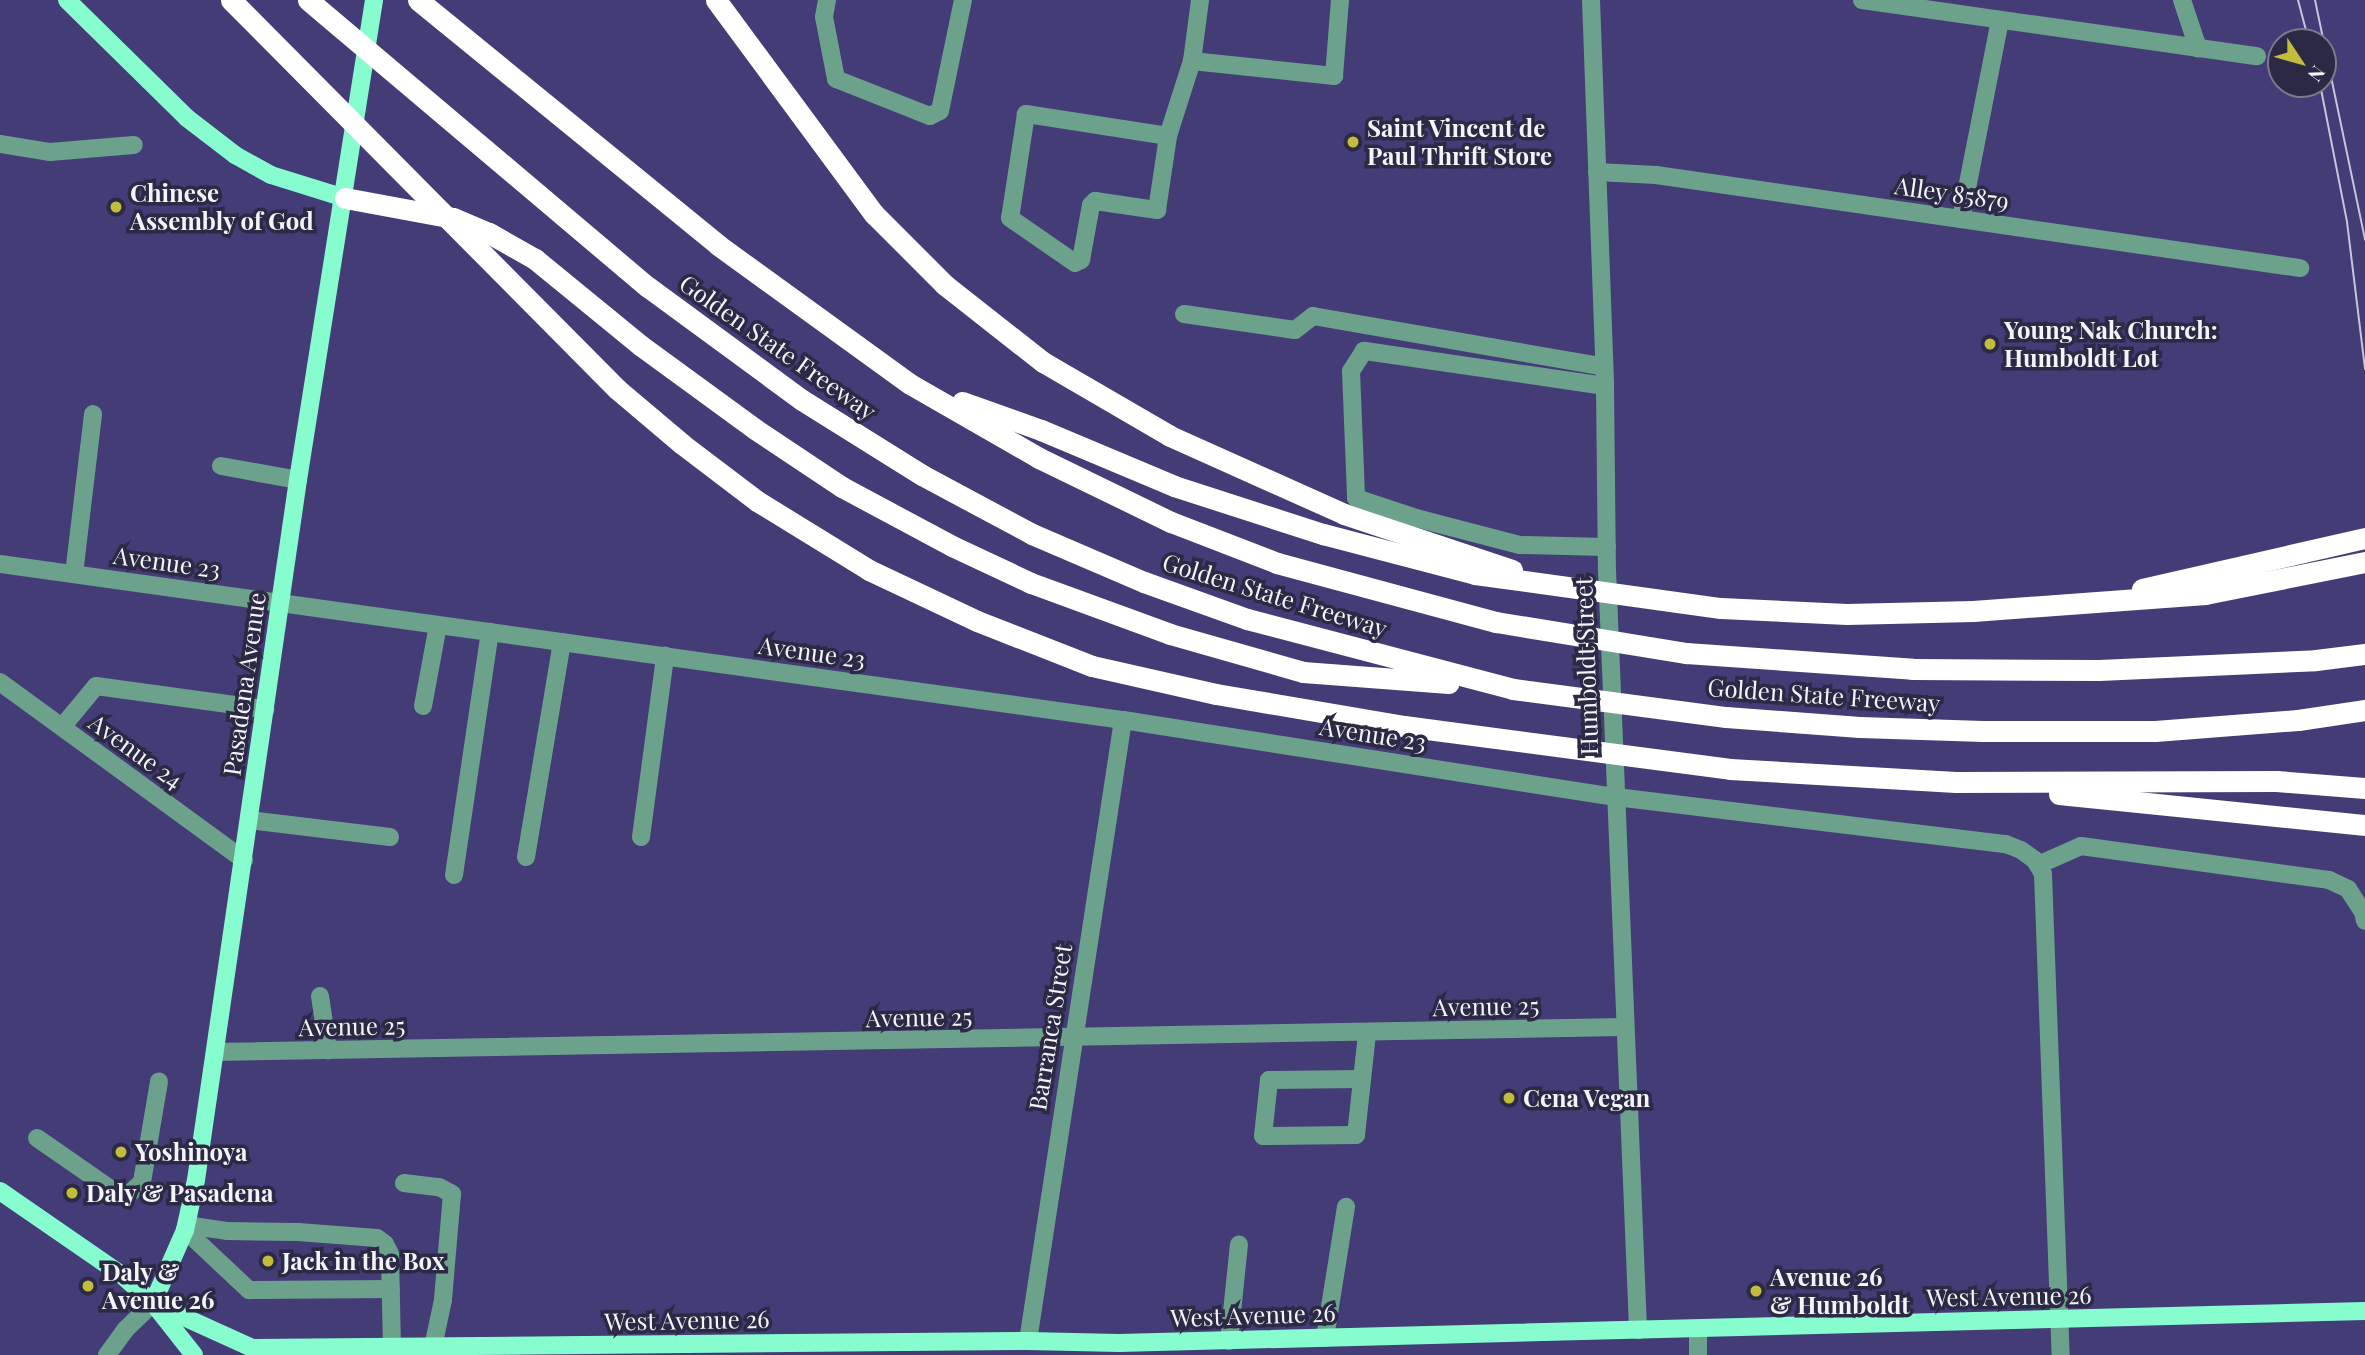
<!DOCTYPE html>
<html>
<head>
<meta charset="utf-8">
<style>
	body { margin:0 }
	#map { position:relative; width:2365px; height:1355px; overflow:hidden; background:#433c77; font-family:"Playfair Display",serif }
	div>[style] { position:absolute }
	.minor>* { height:18px; margin:-9px; padding:0 9px; transform-origin:9px; border-radius:9px; background:#6ca28c }
	.major>* { height:18px; margin:-9px; padding:0 9px; transform-origin:9px; border-radius:9px; background:#87fdcf }
	.highway>* { height:21px; margin:-10.5px; padding:0 10.5px; transform-origin:10.5px; border-radius:10.5px; background:#fff }
	.tram>* { height:2px; margin:-1px; padding:0 1px; transform-origin:1px; border-radius:1px; background:#c7c5d9 }
	.dots>* { width:19px; height:19px; translate:-50% -50%; box-sizing:border-box; border:4px solid #2b2944; border-radius:50% }
	span { translate:-50% -50%; white-space:nowrap; text-align:center; line-height:1.15; -webkit-text-stroke:7px #2b2944; paint-order:stroke }
	.poi-label { font-size:24px; color:#f3f3fa; font-weight:700 }
	.left { translate:0 -50%; text-align:left }
	.street-label { font-size:24px; color:#f3f3fa }
	.north { position:absolute; left:2267px; top:28px; width:70px; height:70px; box-sizing:border-box; background:#2b2944; border:2px solid #7b7a8d; border-radius:50%; rotate:126deg; font-size:19px; font-weight:700; line-height:28px; text-align:center; color:#f3f3fa }
	.north::after { content:''; display:block; margin:auto; width:24px; height:32px; background:#c3bd3e; clip-path:polygon(50% 0,100% 100%,50% 72%,0 100%) }
</style>
</head>
<body>
<div id="map">
	<div class="minor">
		<i style="left:827px;top:0;width:17px;rotate:100deg"></i>
		<i style="left:824px;top:17px;width:63px;rotate:79deg"></i>
		<i style="left:836px;top:79px;width:101px;rotate:21.5deg"></i>
		<i style="left:930px;top:116px;width:11px;rotate:-27deg"></i>
		<i style="left:940px;top:111px;width:113px;rotate:-78.3deg"></i>
		<i style="left:1591px;top:0;width:386px;rotate:87.9deg"></i>
		<i style="left:1605px;top:386px;width:184px;rotate:89.4deg"></i>
		<i style="left:1607px;top:570px;width:761px;rotate:87.66deg"></i>
		<i style="left:1862px;top:0;width:399px;rotate:8.1deg"></i>
		<i style="left:2182px;top:0;width:51px;rotate:71.6deg"></i>
		<i style="left:1192px;top:61px;width:143px;rotate:6deg"></i>
		<i style="left:1334px;top:76px;width:76px;rotate:-85.5deg"></i>
		<i style="left:1168px;top:136px;width:144px;rotate:-171.2deg"></i>
		<i style="left:1026px;top:114px;width:105px;rotate:98.7deg"></i>
		<i style="left:1010px;top:218px;width:79px;rotate:34.7deg"></i>
		<i style="left:1075px;top:263px;width:7px;rotate:-27deg"></i>
		<i style="left:1081px;top:260px;width:56px;rotate:-79.7deg"></i>
		<i style="left:1091px;top:205px;width:6px;rotate:-45deg"></i>
		<i style="left:1095px;top:201px;width:63px;rotate:8.3deg"></i>
		<i style="left:1157px;top:210px;width:75px;rotate:-81.5deg"></i>
		<i style="left:1168px;top:136px;width:79px;rotate:-72.3deg"></i>
		<i style="left:1192px;top:61px;width:62px;rotate:-82.5deg"></i>
		<i style="left:0;top:144px;width:51px;rotate:9.1deg"></i>
		<i style="left:50px;top:152px;width:84px;rotate:-4.8deg"></i>
		<i style="left:1597px;top:172px;width:59px;rotate:2.9deg"></i>
		<i style="left:1656px;top:175px;width:651px;rotate:8.22deg"></i>
		<i style="left:1961px;top:219px;width:203px;rotate:-78.9deg"></i>
		<i style="left:1184px;top:314px;width:112px;rotate:8.2deg"></i>
		<i style="left:1295px;top:330px;width:23px;rotate:-38deg"></i>
		<i style="left:1313px;top:316px;width:295px;rotate:9.9deg"></i>
		<i style="left:1605px;top:386px;width:244px;rotate:-171.7deg"></i>
		<i style="left:1364px;top:351px;width:24px;rotate:123deg"></i>
		<i style="left:1351px;top:371px;width:127px;rotate:87.7deg"></i>
		<i style="left:1356px;top:498px;width:63px;rotate:18.4deg"></i>
		<i style="left:1416px;top:518px;width:107px;rotate:14.6deg"></i>
		<i style="left:1520px;top:545px;width:87px;rotate:1.3deg"></i>
		<i style="left:221px;top:466px;width:78px;rotate:10.3deg"></i>
		<i style="left:0;top:564px;width:1134px;rotate:7.91deg"></i>
		<i style="left:1123px;top:720px;width:499px;rotate:8.9deg"></i>
		<i style="left:1616px;top:797px;width:393px;rotate:6.9deg"></i>
		<i style="left:2006px;top:844px;width:16px;rotate:22deg"></i>
		<i style="left:2021px;top:850px;width:17px;rotate:36deg"></i>
		<i style="left:2035px;top:860px;width:16px;rotate:60deg"></i>
		<i style="left:2043px;top:874px;width:481px;rotate:87.9deg"></i>
		<i style="left:74px;top:574px;width:161px;rotate:-83.2deg"></i>
		<i style="left:0;top:682px;width:302px;rotate:36.1deg"></i>
		<i style="left:423px;top:706px;width:82px;rotate:-79.5deg"></i>
		<i style="left:62px;top:727px;width:53px;rotate:-50.3deg"></i>
		<i style="left:96px;top:686px;width:171px;rotate:7.8deg"></i>
		<i style="left:249px;top:820px;width:142px;rotate:6.9deg"></i>
		<i style="left:641px;top:837px;width:183px;rotate:-82.4deg"></i>
		<i style="left:526px;top:857px;width:218px;rotate:-80.5deg"></i>
		<i style="left:2038px;top:865px;width:47px;rotate:-23.8deg"></i>
		<i style="left:2081px;top:846px;width:250px;rotate:7.8deg"></i>
		<i style="left:2329px;top:880px;width:21px;rotate:25deg"></i>
		<i style="left:2348px;top:889px;width:27px;rotate:57deg"></i>
		<i style="left:2363px;top:912px;width:9px;rotate:77deg"></i>
		<i style="left:454px;top:875px;width:246px;rotate:-81.6deg"></i>
		<i style="left:320px;top:996px;width:55px;rotate:81.6deg"></i>
		<i style="left:215px;top:1052px;width:1408px;rotate:-1.02deg"></i>
		<i style="left:1362px;top:1079px;width:93px;rotate:179.4deg"></i>
		<i style="left:1269px;top:1080px;width:56px;rotate:96.1deg"></i>
		<i style="left:1263px;top:1136px;width:93px;rotate:-0.6deg"></i>
		<i style="left:1356px;top:1135px;width:103px;rotate:-83.8deg"></i>
		<i style="left:37px;top:1138px;width:98px;rotate:34.7deg"></i>
		<i style="left:118px;top:1194px;width:11px"></i>
		<i style="left:129px;top:1194px;width:18px;rotate:-43deg"></i>
		<i style="left:142px;top:1182px;width:102px;rotate:-80.4deg"></i>
		<i style="left:404px;top:1183px;width:35px;rotate:7deg"></i>
		<i style="left:439px;top:1187px;width:15px;rotate:28deg"></i>
		<i style="left:452px;top:1194px;width:106px;rotate:94.9deg"></i>
		<i style="left:443px;top:1300px;width:48px;rotate:102deg"></i>
		<i style="left:186px;top:1225px;width:41px;rotate:8.3deg"></i>
		<i style="left:227px;top:1231px;width:71px;rotate:0.8deg"></i>
		<i style="left:298px;top:1232px;width:79px;rotate:4.3deg"></i>
		<i style="left:377px;top:1238px;width:10px;rotate:37deg"></i>
		<i style="left:385px;top:1244px;width:11px;rotate:63deg"></i>
		<i style="left:390px;top:1254px;width:93px;rotate:88.8deg"></i>
		<i style="left:185px;top:1230px;width:88px;rotate:43.2deg"></i>
		<i style="left:249px;top:1290px;width:142px;rotate:-0.4deg"></i>
		<i style="left:1698px;top:1329px;width:26px;rotate:90deg"></i>
		<i style="left:1325px;top:1338px;width:133px;rotate:-80.9deg"></i>
		<i style="left:1028px;top:1341px;width:628px;rotate:-81.3deg"></i>
		<i style="left:1229px;top:1341px;width:97px;rotate:-84.1deg"></i>
		<i style="left:107px;top:1355px;width:32px;rotate:-54deg"></i>
		<i style="left:126px;top:1329px;width:37px;rotate:-44deg"></i>
	</div>
	<div class="major">
		<i style="left:67px;top:0;width:168px;rotate:44.5deg"></i>
		<i style="left:187px;top:118px;width:61px;rotate:37.6deg"></i>
		<i style="left:235px;top:155px;width:41px;rotate:29.1deg"></i>
		<i style="left:271px;top:175px;width:77px;rotate:17.3deg"></i>
		<i style="left:0;top:1191px;width:150px;rotate:34.6deg"></i>
		<i style="left:123px;top:1276px;width:40px;rotate:42deg"></i>
		<i style="left:153px;top:1303px;width:66px;rotate:51.7deg"></i>
		<i style="left:153px;top:1303px;width:109px;rotate:24.4deg"></i>
		<i style="left:252px;top:1348px;width:776px;rotate:-0.52deg"></i>
		<i style="left:1028px;top:1341px;width:91px;rotate:1.3deg"></i>
		<i style="left:1119px;top:1343px;width:1246px;rotate:-1.47deg"></i>
		<i style="left:153px;top:1303px;width:80px;rotate:-66.3deg"></i>
		<i style="left:185px;top:1230px;width:51px;rotate:-77.6deg"></i>
		<i style="left:196px;top:1180px;width:707px;rotate:-81.71deg"></i>
		<i style="left:298px;top:480px;width:486px;rotate:-81deg"></i>
	</div>
	<div class="highway">
		<i style="left:231px;top:0;width:548px;rotate:45.22deg"></i>
		<i style="left:617px;top:389px;width:85px;rotate:40.2deg"></i>
		<i style="left:682px;top:444px;width:94px;rotate:37.2deg"></i>
		<i style="left:757px;top:501px;width:132px;rotate:31.6deg"></i>
		<i style="left:869px;top:570px;width:119px;rotate:25.3deg"></i>
		<i style="left:977px;top:621px;width:123px;rotate:21.4deg"></i>
		<i style="left:1092px;top:666px;width:127px;rotate:12.7deg"></i>
		<i style="left:1216px;top:694px;width:191px;rotate:9.7deg"></i>
		<i style="left:1404px;top:726px;width:329px;rotate:7.5deg"></i>
		<i style="left:1730px;top:769px;width:226px;rotate:3.3deg"></i>
		<i style="left:1956px;top:782px;width:320px;rotate:-0.2deg"></i>
		<i style="left:2276px;top:781px;width:89px;rotate:4.5deg"></i>
		<i style="left:308px;top:0;width:445px;rotate:40.2deg"></i>
		<i style="left:648px;top:287px;width:191px;rotate:36.3deg"></i>
		<i style="left:802px;top:400px;width:142px;rotate:32deg"></i>
		<i style="left:922px;top:475px;width:125px;rotate:28.2deg"></i>
		<i style="left:1032px;top:534px;width:122px;rotate:23.2deg"></i>
		<i style="left:1144px;top:582px;width:109px;rotate:19.8deg"></i>
		<i style="left:1247px;top:619px;width:275px;rotate:14.7deg"></i>
		<i style="left:1513px;top:689px;width:215px;rotate:7.5deg"></i>
		<i style="left:1726px;top:717px;width:134px;rotate:4.3deg"></i>
		<i style="left:1860px;top:727px;width:123px;rotate:1.9deg"></i>
		<i style="left:1983px;top:731px;width:172px"></i>
		<i style="left:2155px;top:731px;width:143px;rotate:-4.4deg"></i>
		<i style="left:2298px;top:720px;width:68px;rotate:-8.5deg"></i>
		<i style="left:418px;top:0;width:387px;rotate:39.2deg"></i>
		<i style="left:718px;top:245px;width:237px;rotate:35.9deg"></i>
		<i style="left:910px;top:384px;width:149px;rotate:29.8deg"></i>
		<i style="left:1039px;top:458px;width:147px;rotate:25.9deg"></i>
		<i style="left:1171px;top:522px;width:114px;rotate:21.1deg"></i>
		<i style="left:1277px;top:563px;width:227px;rotate:15.1deg"></i>
		<i style="left:1496px;top:622px;width:193px;rotate:9.3deg"></i>
		<i style="left:1686px;top:653px;width:227px;rotate:4deg"></i>
		<i style="left:1912px;top:669px;width:187px;rotate:0.3deg"></i>
		<i style="left:2099px;top:670px;width:217px;rotate:-2.6deg"></i>
		<i style="left:2316px;top:660px;width:49px;rotate:-7deg"></i>
		<i style="left:716px;top:0;width:266px;rotate:53.6deg"></i>
		<i style="left:874px;top:214px;width:100px;rotate:45deg"></i>
		<i style="left:945px;top:285px;width:125px;rotate:38.2deg"></i>
		<i style="left:1043px;top:362px;width:147px;rotate:30.2deg"></i>
		<i style="left:1170px;top:436px;width:191px;rotate:24.1deg"></i>
		<i style="left:1344px;top:514px;width:177px;rotate:18.4deg"></i>
		<i style="left:345px;top:198px;width:110px;rotate:10.5deg"></i>
		<i style="left:453px;top:218px;width:39px;rotate:23deg"></i>
		<i style="left:489px;top:233px;width:53px;rotate:29.5deg"></i>
		<i style="left:535px;top:259px;width:136px;rotate:39.3deg"></i>
		<i style="left:640px;top:345px;width:142px;rotate:36.1deg"></i>
		<i style="left:755px;top:429px;width:105px;rotate:33.7deg"></i>
		<i style="left:842px;top:487px;width:125px;rotate:28.2deg"></i>
		<i style="left:952px;top:546px;width:87px;rotate:25.1deg"></i>
		<i style="left:1031px;top:583px;width:148px;rotate:20.1deg"></i>
		<i style="left:1170px;top:634px;width:138px;rotate:15.9deg"></i>
		<i style="left:1303px;top:672px;width:146px;rotate:4.3deg"></i>
		<i style="left:962px;top:402px;width:84px;rotate:19.5deg"></i>
		<i style="left:1041px;top:430px;width:144px;rotate:22.8deg"></i>
		<i style="left:1174px;top:486px;width:157px;rotate:17.9deg"></i>
		<i style="left:1323px;top:534px;width:157px;rotate:14.7deg"></i>
		<i style="left:1475px;top:574px;width:248px;rotate:7.9deg"></i>
		<i style="left:1721px;top:608px;width:126px;rotate:2.7deg"></i>
		<i style="left:1847px;top:614px;width:126px;rotate:-1.4deg"></i>
		<i style="left:1973px;top:611px;width:233px;rotate:-4.2deg"></i>
		<i style="left:2205px;top:594px;width:163px;rotate:-11.3deg"></i>
		<i style="left:2142px;top:589px;width:229px;rotate:-12.9deg"></i>
		<i style="left:2059px;top:794px;width:308px;rotate:5.8deg"></i>
	</div>
	<div class="tram">
		<i style="left:2298px;top:0;width:43px;rotate:75.3deg"></i>
		<i style="left:2315px;top:0;width:245px;rotate:78.2deg"></i>
		<i style="left:2320px;top:84px;width:141px;rotate:78.9deg"></i>
		<i style="left:2347px;top:222px;width:148px;rotate:83deg"></i>
	</div>
	<div class="dots">
		<i style="left:1353px;top:142px;background:#c3bd3e"></i>
		<i style="left:116px;top:207px;background:#c3bd3e"></i>
		<i style="left:1990px;top:344px;background:#c3bd3e"></i>
		<i style="left:1509px;top:1098px;background:#c3bd3e"></i>
		<i style="left:121px;top:1152px;background:#c3bd3e"></i>
		<i style="left:72px;top:1193px;background:#c3bd3e"></i>
		<i style="left:268px;top:1261px;background:#c3bd3e"></i>
		<i style="left:88px;top:1286px;background:#c3bd3e"></i>
		<i style="left:1756px;top:1291px;background:#c3bd3e"></i>
	</div>
	<div class="poi-label">
		<span class="left" style="left:1367px;top:142px">Saint Vincent de<br>Paul Thrift Store</span>
		<span class="left" style="left:130px;top:207px">Chinese<br>Assembly of God</span>
		<span class="left" style="left:2004px;top:344px">Young Nak Church:<br>Humboldt Lot</span>
		<span class="left" style="left:1523px;top:1098px">Cena Vegan</span>
		<span class="left" style="left:135px;top:1152px">Yoshinoya</span>
		<span class="left" style="left:86px;top:1193px">Daly &amp; Pasadena</span>
		<span class="left" style="left:282px;top:1261px">Jack in the Box</span>
		<span class="left" style="left:102px;top:1286px">Daly &amp;<br>Avenue 26</span>
		<span class="left" style="left:1770px;top:1291px">Avenue 26<br>&amp; Humboldt</span>
	</div>
	<div class="street-label">
		<span style="left:1952px;top:193px;rotate:8deg">Alley 85879</span>
		<span style="left:778px;top:347px;rotate:35deg">Golden State Freeway</span>
		<span style="left:167px;top:562px;rotate:8deg">Avenue 23</span>
		<span style="left:1275px;top:595px;rotate:17deg">Golden State Freeway</span>
		<span style="left:812px;top:652px;rotate:8deg">Avenue 23</span>
		<span style="left:1586px;top:666px;rotate:-92deg">Humboldt Street</span>
		<span style="left:244px;top:684px;rotate:-82deg">Pasadena Avenue</span>
		<span style="left:1824px;top:695px;rotate:4deg">Golden State Freeway</span>
		<span style="left:1373px;top:734px;rotate:9deg">Avenue 23</span>
		<span style="left:136px;top:751px;rotate:36deg">Avenue 24</span>
		<span style="left:1486px;top:1006px;rotate:-1deg">Avenue 25</span>
		<span style="left:919px;top:1017px;rotate:-1deg">Avenue 25</span>
		<span style="left:352px;top:1026px;rotate:-1deg">Avenue 25</span>
		<span style="left:1050px;top:1027px;rotate:-81deg">Barranca Street</span>
		<span style="left:2009px;top:1296px;rotate:-1deg">West Avenue 26</span>
		<span style="left:1253px;top:1315px;rotate:-2deg">West Avenue 26</span>
		<span style="left:687px;top:1320px;rotate:-1deg">West Avenue 26</span>
	</div>
	<div class="north">N</div>
</div>
</body>
</html>
